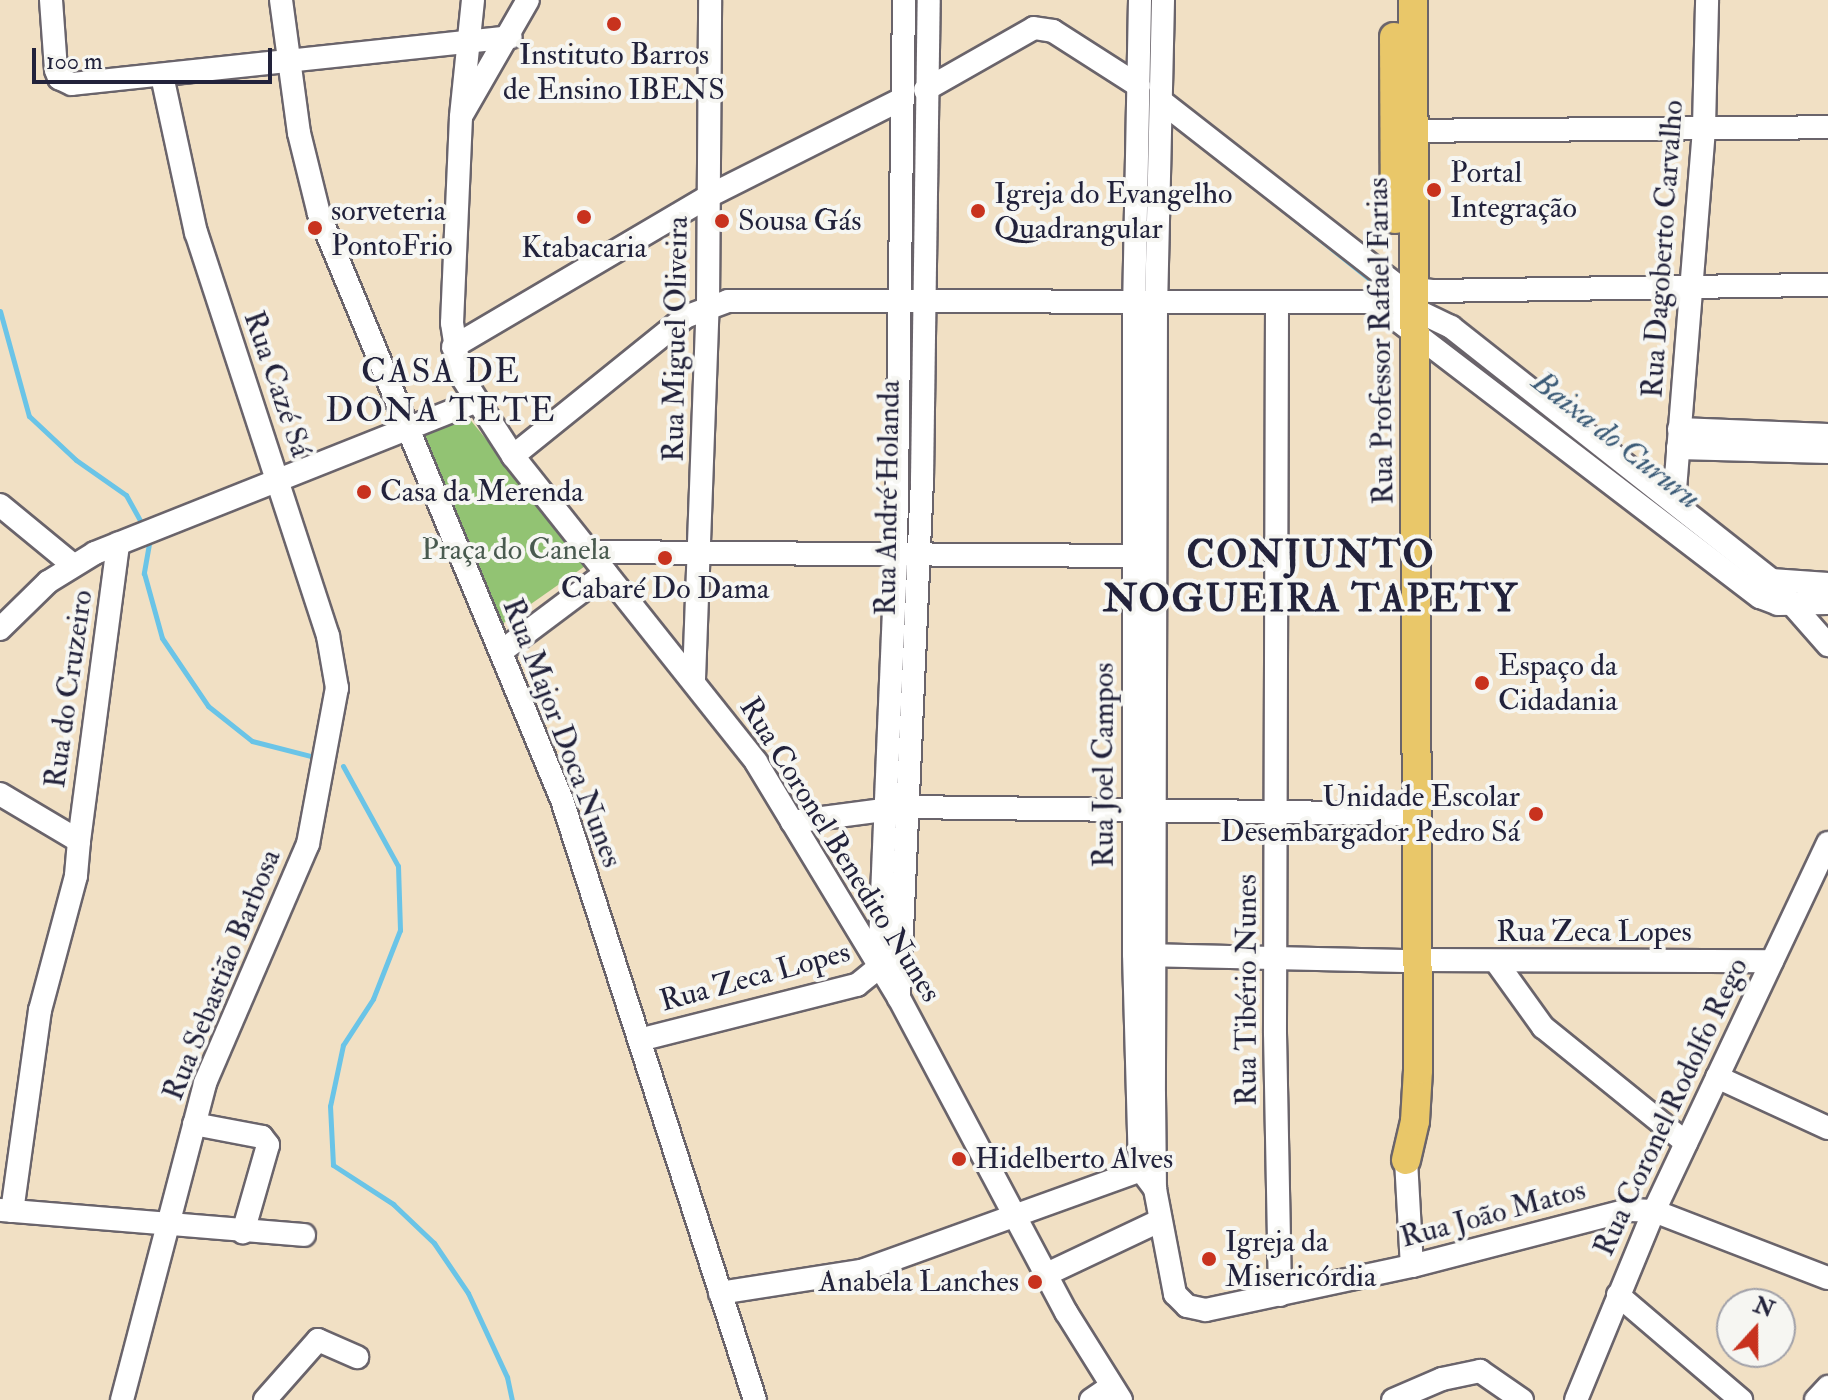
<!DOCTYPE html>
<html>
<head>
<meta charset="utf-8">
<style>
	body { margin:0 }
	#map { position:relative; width:1828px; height:1400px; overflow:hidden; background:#f1e0c4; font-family:"IM FELL Double Pica",serif }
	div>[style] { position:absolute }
	.green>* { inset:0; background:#92c373 }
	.stream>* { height:5px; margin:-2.5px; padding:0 2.5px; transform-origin:2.5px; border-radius:2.5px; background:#6ac4e7 }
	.roads { filter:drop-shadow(2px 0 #6a646b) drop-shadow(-2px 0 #6a646b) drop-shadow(0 2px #6a646b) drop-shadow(0 -2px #6a646b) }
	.minor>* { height:22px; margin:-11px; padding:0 11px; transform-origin:11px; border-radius:11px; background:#fff }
	.major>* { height:28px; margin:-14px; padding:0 14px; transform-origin:14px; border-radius:14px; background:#e9c769 }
	.dots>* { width:22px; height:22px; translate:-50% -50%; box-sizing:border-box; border:4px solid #f6f6f2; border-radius:50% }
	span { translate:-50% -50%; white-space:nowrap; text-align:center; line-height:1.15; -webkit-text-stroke:8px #f6f6f2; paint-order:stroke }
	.poi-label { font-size:30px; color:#22223b }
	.left { translate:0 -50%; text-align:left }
	.right { translate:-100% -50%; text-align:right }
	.street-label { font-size:30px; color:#22223b }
	.park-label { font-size:30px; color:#495a4f }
	.water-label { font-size:32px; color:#3b5b77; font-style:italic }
	.quarter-label { font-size:34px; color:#22223b; letter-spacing:2px }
	.district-label { font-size:38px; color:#22223b; font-weight:700; letter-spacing:2px }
	.north { position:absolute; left:1716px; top:1288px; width:80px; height:80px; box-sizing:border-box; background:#f6f6f2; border:2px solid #a1a1a9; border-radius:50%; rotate:21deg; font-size:22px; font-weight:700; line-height:32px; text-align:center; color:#22223b }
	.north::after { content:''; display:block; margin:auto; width:28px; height:36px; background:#c8321e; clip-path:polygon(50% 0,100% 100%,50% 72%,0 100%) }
	.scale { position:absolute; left:32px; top:48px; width:240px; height:36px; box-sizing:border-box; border:4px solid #22223b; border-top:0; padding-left:10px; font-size:24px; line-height:28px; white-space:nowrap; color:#22223b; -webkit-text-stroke:6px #f6f6f2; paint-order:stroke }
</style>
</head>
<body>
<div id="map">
	<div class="green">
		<i style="clip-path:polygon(468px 417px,588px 564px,498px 627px,414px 434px)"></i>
	</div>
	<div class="stream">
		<i style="left:1272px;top:201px;width:147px;rotate:38.7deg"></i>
		<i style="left:0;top:311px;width:109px;rotate:74.6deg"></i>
		<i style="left:29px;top:416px;width:64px;rotate:43.1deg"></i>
		<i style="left:76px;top:460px;width:61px;rotate:35deg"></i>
		<i style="left:126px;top:495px;width:35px;rotate:61deg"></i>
		<i style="left:1436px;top:331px;width:254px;rotate:38.1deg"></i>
		<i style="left:150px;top:538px;width:36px;rotate:100deg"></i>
		<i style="left:144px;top:573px;width:67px;rotate:74.5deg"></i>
		<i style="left:162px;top:638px;width:82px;rotate:55.9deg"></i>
		<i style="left:208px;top:706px;width:56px;rotate:38.5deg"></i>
		<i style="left:252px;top:741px;width:61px;rotate:14.3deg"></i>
		<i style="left:343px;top:766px;width:114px;rotate:61.2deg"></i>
		<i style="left:398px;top:866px;width:64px;rotate:88.2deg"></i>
		<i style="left:400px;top:930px;width:74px;rotate:111.4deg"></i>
		<i style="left:373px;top:999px;width:55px;rotate:123.1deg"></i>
		<i style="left:343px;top:1045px;width:62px;rotate:102deg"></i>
		<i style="left:330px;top:1106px;width:59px;rotate:87.1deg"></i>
		<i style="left:333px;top:1165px;width:72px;rotate:33deg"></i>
		<i style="left:393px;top:1204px;width:57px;rotate:43.6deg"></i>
		<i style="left:434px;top:1243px;width:60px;rotate:55.8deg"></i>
		<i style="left:468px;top:1293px;width:93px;rotate:65.1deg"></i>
		<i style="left:507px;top:1377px;width:24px;rotate:78deg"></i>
	</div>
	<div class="roads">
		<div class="minor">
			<i style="left:51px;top:0;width:70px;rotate:85.9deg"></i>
			<i style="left:56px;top:70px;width:9px;rotate:69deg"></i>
			<i style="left:59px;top:78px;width:14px;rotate:25deg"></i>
			<i style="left:72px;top:84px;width:441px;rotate:-6.1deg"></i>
			<i style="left:281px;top:0;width:134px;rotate:82.3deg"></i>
			<i style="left:299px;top:133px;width:83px;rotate:76.1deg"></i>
			<i style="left:319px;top:214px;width:634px;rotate:67.48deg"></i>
			<i style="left:562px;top:800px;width:630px;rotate:72.17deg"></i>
			<i style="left:473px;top:0;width:118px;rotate:95.9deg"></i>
			<i style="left:461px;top:117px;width:206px;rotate:92.5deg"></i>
			<i style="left:452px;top:323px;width:52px;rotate:81.1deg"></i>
			<i style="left:460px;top:374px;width:98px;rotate:57.1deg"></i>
			<i style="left:513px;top:456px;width:391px;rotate:51.5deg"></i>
			<i style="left:756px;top:762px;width:276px;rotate:58.8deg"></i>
			<i style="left:899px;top:998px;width:356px;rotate:62deg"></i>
			<i style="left:1066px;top:1312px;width:104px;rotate:58deg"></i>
			<i style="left:1140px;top:0;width:304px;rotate:91.1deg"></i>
			<i style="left:1134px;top:304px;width:650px;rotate:90deg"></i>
			<i style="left:1134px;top:954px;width:215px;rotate:88.4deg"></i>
			<i style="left:1140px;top:1169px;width:25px;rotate:53deg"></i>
			<i style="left:1163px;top:0;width:304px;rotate:91.3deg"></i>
			<i style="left:1156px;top:304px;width:790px;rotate:90.15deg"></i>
			<i style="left:1154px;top:1094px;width:95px;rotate:89.4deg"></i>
			<i style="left:1155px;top:1189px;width:107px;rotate:79.2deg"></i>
			<i style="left:1175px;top:1294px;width:17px;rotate:45deg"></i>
			<i style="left:1187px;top:1306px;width:19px;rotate:12deg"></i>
			<i style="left:1206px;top:1310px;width:211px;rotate:-12.1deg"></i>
			<i style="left:1412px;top:1266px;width:224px;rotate:-14.5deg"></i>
			<i style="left:1629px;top:1210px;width:25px;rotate:2deg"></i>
			<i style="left:1654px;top:1211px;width:186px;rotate:21.1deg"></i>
			<i style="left:925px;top:90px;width:125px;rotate:-29.6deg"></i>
			<i style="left:1034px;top:28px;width:19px;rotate:9deg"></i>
			<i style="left:1053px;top:31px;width:102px;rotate:32.6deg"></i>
			<i style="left:1161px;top:101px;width:302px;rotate:38deg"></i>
			<i style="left:1399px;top:287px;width:33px;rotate:7deg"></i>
			<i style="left:1432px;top:291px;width:396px;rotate:-0.9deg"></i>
			<i style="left:463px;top:113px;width:130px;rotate:-60.1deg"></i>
			<i style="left:1397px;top:131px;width:431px;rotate:-0.5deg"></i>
			<i style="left:1277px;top:305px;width:728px;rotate:90.16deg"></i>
			<i style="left:1275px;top:1033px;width:262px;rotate:88.9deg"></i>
			<i style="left:1400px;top:322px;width:453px;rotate:37.4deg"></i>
			<i style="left:1760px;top:597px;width:19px;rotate:21deg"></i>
			<i style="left:1778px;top:604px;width:50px;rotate:-1.1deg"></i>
			<i style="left:453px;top:347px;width:297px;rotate:-30.5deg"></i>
			<i style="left:709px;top:196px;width:216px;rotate:-26.7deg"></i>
			<i style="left:1679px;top:429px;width:149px;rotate:2.3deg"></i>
			<i style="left:1678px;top:448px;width:150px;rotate:1.5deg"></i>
			<i style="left:513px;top:456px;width:221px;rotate:-38.9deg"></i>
			<i style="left:685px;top:317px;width:46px;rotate:-20.4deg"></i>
			<i style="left:728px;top:301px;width:671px;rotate:0.09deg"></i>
			<i style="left:1399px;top:302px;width:58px;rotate:25.7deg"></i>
			<i style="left:1451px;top:327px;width:408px;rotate:38.3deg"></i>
			<i style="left:1771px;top:580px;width:57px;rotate:4deg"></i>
			<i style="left:1674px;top:502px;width:376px;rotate:-85.4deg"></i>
			<i style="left:1704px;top:127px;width:127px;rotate:-88.6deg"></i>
			<i style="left:0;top:505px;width:94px;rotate:39.4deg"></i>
			<i style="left:590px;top:552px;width:543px;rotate:0.42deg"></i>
			<i style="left:1784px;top:595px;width:67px;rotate:48.7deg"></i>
			<i style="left:0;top:629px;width:67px;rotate:-44.4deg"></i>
			<i style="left:48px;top:582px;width:55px;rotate:-31.7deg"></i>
			<i style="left:95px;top:553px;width:409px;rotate:-21.7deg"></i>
			<i style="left:502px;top:651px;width:130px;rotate:-36.9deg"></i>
			<i style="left:694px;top:679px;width:373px;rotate:-87.9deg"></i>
			<i style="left:708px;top:306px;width:306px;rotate:-89.6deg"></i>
			<i style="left:0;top:794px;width:92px;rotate:30.7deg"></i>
			<i style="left:79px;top:841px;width:35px;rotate:95deg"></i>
			<i style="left:76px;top:876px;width:139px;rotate:105deg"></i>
			<i style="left:40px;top:1010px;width:203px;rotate:97.9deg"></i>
			<i style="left:792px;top:822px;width:115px;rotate:-7.5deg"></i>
			<i style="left:906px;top:807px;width:511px;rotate:0.78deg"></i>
			<i style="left:79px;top:841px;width:300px;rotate:-82.5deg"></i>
			<i style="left:1143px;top:955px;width:261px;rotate:1.3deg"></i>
			<i style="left:1418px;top:960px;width:354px;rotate:0.2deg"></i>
			<i style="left:1497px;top:963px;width:79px;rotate:54.3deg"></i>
			<i style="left:1543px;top:1027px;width:184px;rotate:39deg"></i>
			<i style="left:899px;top:998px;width:519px;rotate:-87.46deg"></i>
			<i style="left:922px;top:480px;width:480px;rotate:-89.2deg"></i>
			<i style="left:643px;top:1039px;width:221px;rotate:-14.2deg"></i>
			<i style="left:857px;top:985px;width:28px;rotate:-39deg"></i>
			<i style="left:879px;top:967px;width:413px;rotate:-87.6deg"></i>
			<i style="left:896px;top:554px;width:554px;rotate:-89.17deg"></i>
			<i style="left:1717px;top:1077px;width:122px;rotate:24.7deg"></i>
			<i style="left:194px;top:1124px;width:69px;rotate:10.8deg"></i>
			<i style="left:262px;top:1137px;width:10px;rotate:53deg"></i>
			<i style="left:268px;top:1145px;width:91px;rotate:106deg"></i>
			<i style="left:1406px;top:1160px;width:106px;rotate:86.8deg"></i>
			<i style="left:0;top:1210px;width:305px;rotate:4.7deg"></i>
			<i style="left:1047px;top:1274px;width:124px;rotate:-25.3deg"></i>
			<i style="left:720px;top:1293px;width:143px;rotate:-8.9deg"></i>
			<i style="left:861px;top:1271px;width:313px;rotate:-19.8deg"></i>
			<i style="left:1618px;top:1295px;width:162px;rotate:40.5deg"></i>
			<i style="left:122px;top:1400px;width:328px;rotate:-75.3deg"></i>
			<i style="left:205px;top:1083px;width:260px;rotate:-66.7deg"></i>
			<i style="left:308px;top:844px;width:159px;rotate:-79.5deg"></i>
			<i style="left:337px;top:688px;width:53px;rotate:-99.8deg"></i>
			<i style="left:328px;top:636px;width:424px;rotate:-108.1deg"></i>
			<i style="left:196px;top:233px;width:161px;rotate:-102.2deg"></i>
			<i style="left:265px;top:1400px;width:80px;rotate:-48.5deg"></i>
			<i style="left:318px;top:1340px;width:43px;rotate:23.6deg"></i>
			<i style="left:1091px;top:1400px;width:23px;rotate:-34deg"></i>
			<i style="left:1393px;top:1400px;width:53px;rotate:-23.2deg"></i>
			<i style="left:1442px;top:1379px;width:39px;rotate:-12deg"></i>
			<i style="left:1480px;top:1371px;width:51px;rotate:34.6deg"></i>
			<i style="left:1576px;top:1400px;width:204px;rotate:-67.6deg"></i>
			<i style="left:1654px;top:1211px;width:407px;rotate:-64.7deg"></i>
			<i style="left:1816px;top:1400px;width:18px;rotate:-47deg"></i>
		</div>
		<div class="major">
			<i style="left:1394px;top:37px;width:182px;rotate:89.7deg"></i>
			<i style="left:1406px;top:1160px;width:40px;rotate:-77deg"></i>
			<i style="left:1415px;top:1121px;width:51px;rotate:-86.6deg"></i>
			<i style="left:1418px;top:1070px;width:1070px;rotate:-90.27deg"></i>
		</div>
	</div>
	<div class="dots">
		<i style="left:614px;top:24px;background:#c8321e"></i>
		<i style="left:1434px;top:190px;background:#c8321e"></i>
		<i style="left:978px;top:211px;background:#c8321e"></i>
		<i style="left:584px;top:217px;background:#c8321e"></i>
		<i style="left:722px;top:221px;background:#c8321e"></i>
		<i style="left:315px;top:228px;background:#c8321e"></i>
		<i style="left:364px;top:492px;background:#c8321e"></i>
		<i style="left:665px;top:558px;background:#c8321e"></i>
		<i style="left:1482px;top:683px;background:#c8321e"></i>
		<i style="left:1536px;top:814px;background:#c8321e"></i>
		<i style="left:959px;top:1159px;background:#c8321e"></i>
		<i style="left:1209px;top:1259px;background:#c8321e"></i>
		<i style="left:1035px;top:1282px;background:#c8321e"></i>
	</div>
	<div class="poi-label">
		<span style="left:614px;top:72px">Instituto Barros<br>de Ensino IBENS</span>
		<span class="left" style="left:1450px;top:190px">Portal<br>Integração</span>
		<span class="left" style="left:994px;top:211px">Igreja do Evangelho<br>Quadrangular</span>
		<span class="left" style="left:331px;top:228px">sorveteria<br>PontoFrio</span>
		<span class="left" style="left:738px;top:221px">Sousa Gás</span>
		<span style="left:584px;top:248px">Ktabacaria</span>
		<span class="left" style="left:380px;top:492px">Casa da Merenda</span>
		<span style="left:665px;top:589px">Cabaré Do Dama</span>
		<span class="left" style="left:1498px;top:683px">Espaço da<br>Cidadania</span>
		<span class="right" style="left:1520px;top:814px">Unidade Escolar<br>Desembargador Pedro Sá</span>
		<span class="left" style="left:975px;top:1159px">Hidelberto Alves</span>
		<span class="left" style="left:1225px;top:1259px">Igreja da<br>Misericórdia</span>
		<span class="right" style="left:1019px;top:1282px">Anabela Lanches</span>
	</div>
	<div class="street-label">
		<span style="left:1663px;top:249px;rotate:-86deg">Rua Dagoberto Carvalho</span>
		<span style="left:676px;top:339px;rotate:-89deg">Rua Miguel Oliveira</span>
		<span style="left:1381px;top:341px;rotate:-91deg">Rua Professor Rafael Farias</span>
		<span style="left:277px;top:384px;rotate:71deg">Rua Cazé Sá</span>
		<span style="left:888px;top:498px;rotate:-89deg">Rua André Holanda</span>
		<span style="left:69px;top:689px;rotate:-82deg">Rua do Cruzeiro</span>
		<span style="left:562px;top:733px;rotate:69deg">Rua Major Doca Nunes</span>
		<span style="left:1104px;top:765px;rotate:-90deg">Rua Joel Campos</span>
		<span style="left:840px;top:850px;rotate:58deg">Rua Coronel Benedito Nunes</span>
		<span style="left:1594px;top:932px">Rua Zeca Lopes</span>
		<span style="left:222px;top:975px;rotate:-68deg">Rua Sebastião Barbosa</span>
		<span style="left:755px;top:977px;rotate:-15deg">Rua Zeca Lopes</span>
		<span style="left:1247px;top:990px;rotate:-90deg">Rua Tibério Nunes</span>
		<span style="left:1671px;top:1107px;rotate:-65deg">Rua Coronel Rodolfo Rego</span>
		<span style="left:1493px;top:1214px;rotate:-15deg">Rua João Matos</span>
	</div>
	<div class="park-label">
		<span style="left:516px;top:550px">Praça do Canela</span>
	</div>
	<div class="water-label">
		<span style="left:1616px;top:440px;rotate:38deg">Baixa do Cururu</span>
	</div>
	<div class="quarter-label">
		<span style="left:441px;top:391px">CASA DE<br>DONA TETE</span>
	</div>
	<div class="district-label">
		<span style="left:1311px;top:578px">CONJUNTO<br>NOGUEIRA TAPETY</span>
	</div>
	<div class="north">N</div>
	<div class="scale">100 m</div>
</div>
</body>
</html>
